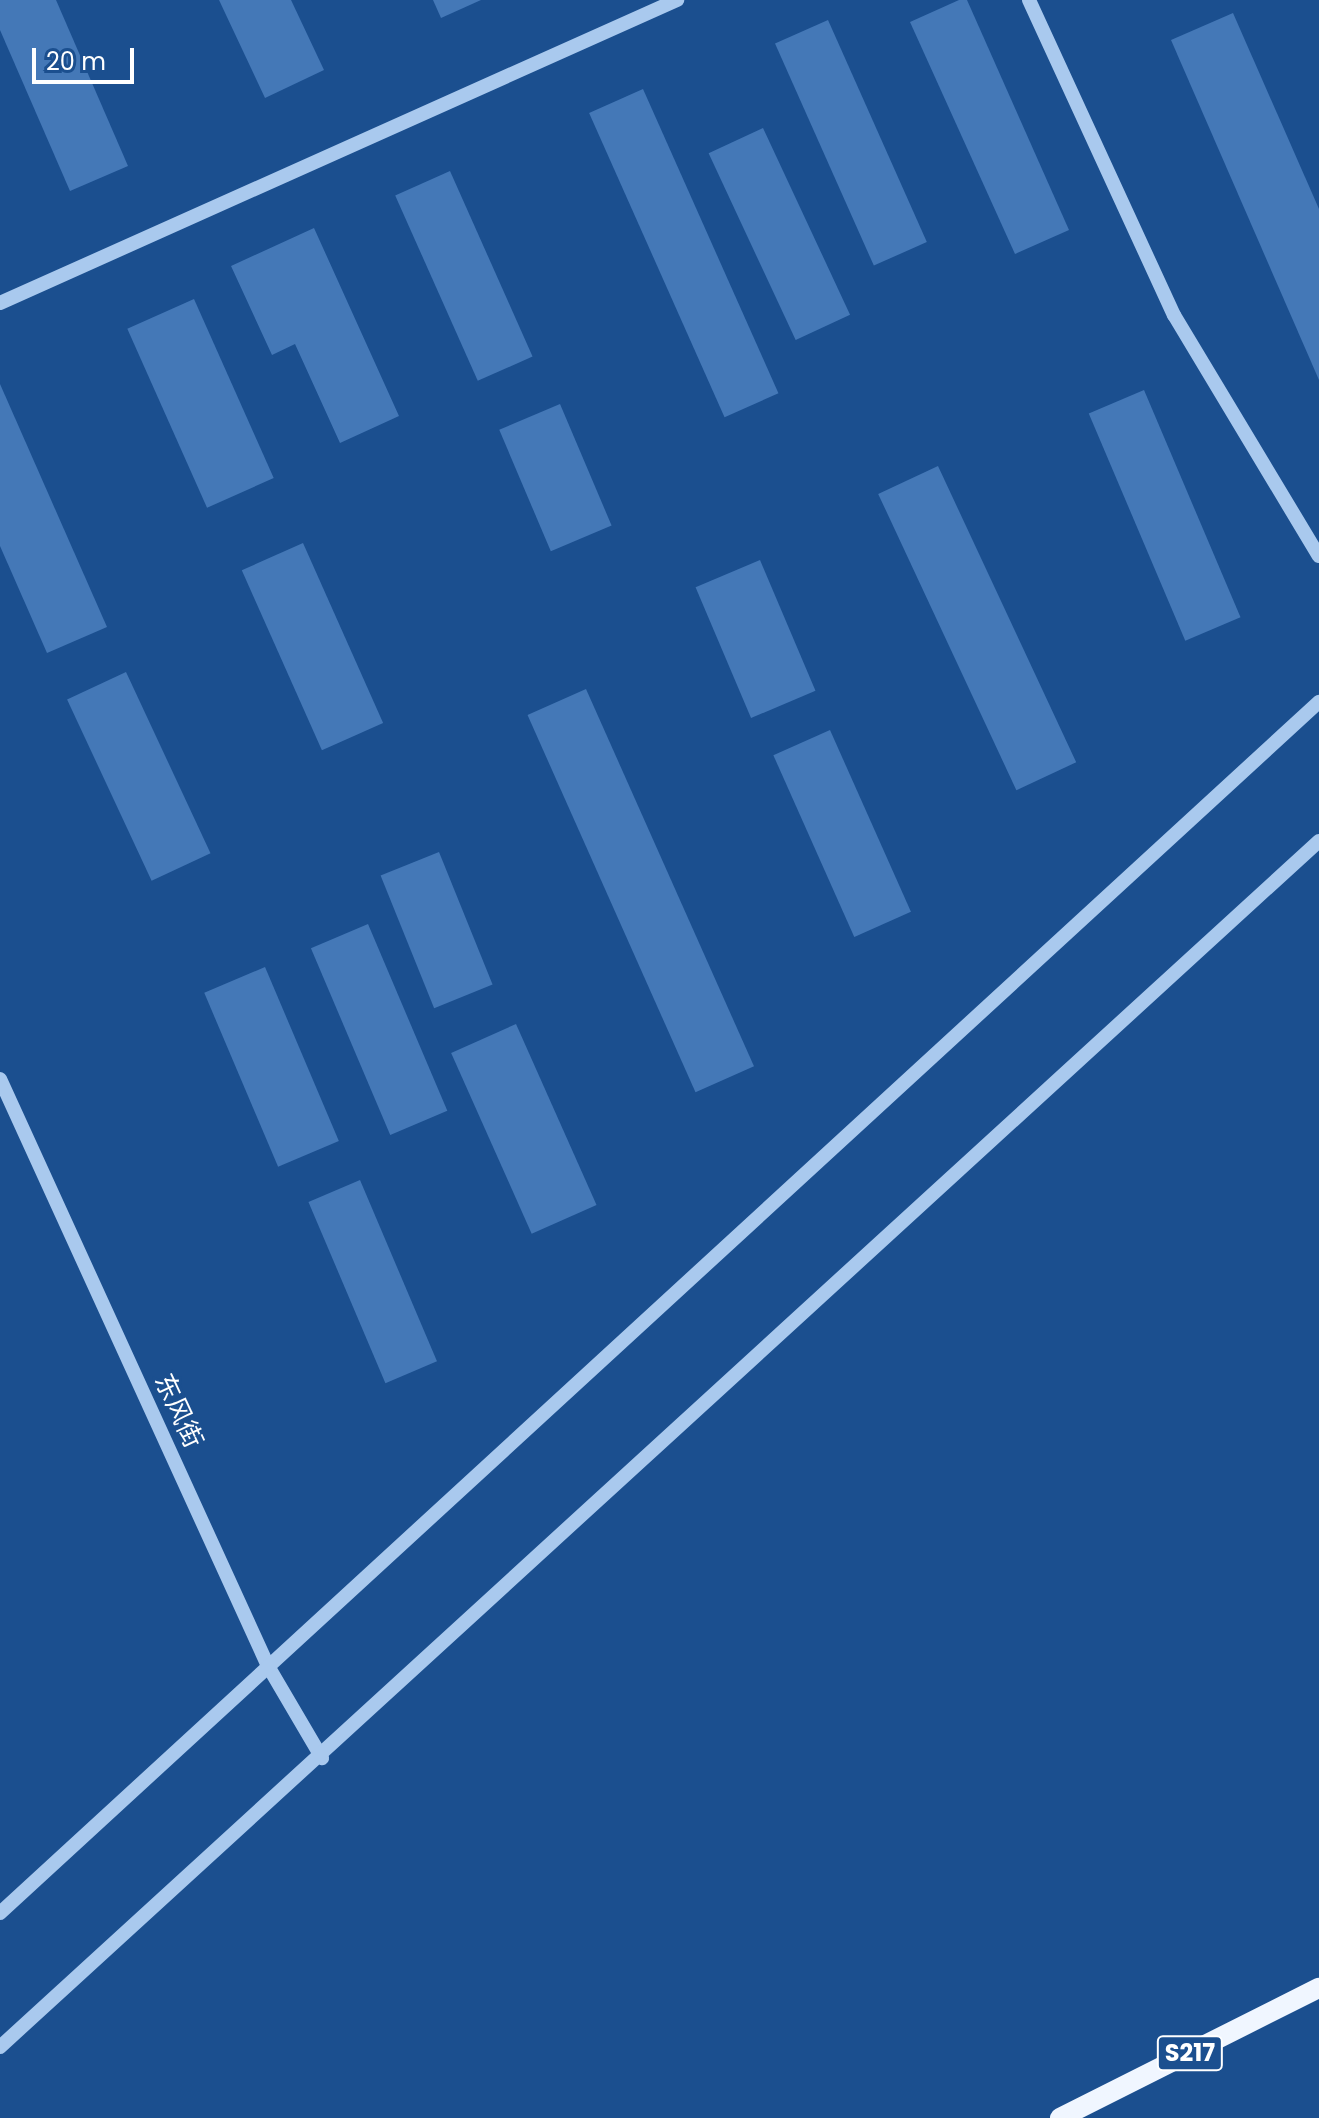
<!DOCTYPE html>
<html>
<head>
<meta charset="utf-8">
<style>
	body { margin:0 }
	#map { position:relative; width:1319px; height:2118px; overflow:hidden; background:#1b4f8f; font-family:Poppins,"Noto Sans SC",sans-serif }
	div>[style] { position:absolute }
	.building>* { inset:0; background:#4478b7; transform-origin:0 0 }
	.minor>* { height:14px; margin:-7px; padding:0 7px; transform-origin:7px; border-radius:7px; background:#a9c9ee }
	.major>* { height:20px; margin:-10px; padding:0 10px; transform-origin:10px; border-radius:10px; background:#f0f6ff }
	span { translate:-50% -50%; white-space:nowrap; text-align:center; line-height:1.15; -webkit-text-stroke:6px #1b4f8f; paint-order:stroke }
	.shield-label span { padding:2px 6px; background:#1b4f8f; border:2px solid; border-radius:6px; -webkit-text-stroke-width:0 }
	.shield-label { font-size:24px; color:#fff; font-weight:700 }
	.street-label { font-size:26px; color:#fff }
	.scale { position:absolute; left:32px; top:48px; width:102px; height:36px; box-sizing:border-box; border:4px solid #fff; border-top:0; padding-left:10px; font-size:24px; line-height:28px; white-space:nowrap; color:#fff; -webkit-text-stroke:6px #1b4f8f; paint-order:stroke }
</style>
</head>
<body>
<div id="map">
	<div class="building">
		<i style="clip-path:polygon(0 0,56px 0,128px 166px,70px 191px,0 30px)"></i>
		<i style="clip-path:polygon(219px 0,291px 0,324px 70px,265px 98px)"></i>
		<i style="clip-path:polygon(433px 0,481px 0,441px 18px)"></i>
		<i style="clip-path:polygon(959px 0,967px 0,1069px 230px,1015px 254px,910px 22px)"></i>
		<i style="clip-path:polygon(1233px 13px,1319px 209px,1319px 380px,1171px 40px)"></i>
		<i style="left:828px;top:20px;width:243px;height:58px;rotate:66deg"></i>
		<i style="left:643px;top:89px;width:333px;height:59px;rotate:66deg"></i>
		<i style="left:763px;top:128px;width:206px;height:60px;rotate:65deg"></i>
		<i style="left:450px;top:171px;width:203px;height:60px;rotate:66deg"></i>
		<i style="clip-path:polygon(314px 228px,399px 416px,340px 443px,295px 344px,272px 355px,231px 266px)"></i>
		<i style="left:194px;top:299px;width:196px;height:73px;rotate:66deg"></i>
		<i style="clip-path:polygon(0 384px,107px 627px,47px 653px,0 546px)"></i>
		<i style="left:1144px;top:390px;width:247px;height:60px;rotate:67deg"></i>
		<i style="left:560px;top:404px;width:132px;height:66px;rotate:67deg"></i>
		<i style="left:938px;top:466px;width:327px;height:66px;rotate:65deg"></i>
		<i style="left:303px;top:543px;width:197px;height:67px;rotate:66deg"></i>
		<i style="left:760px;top:560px;width:142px;height:70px;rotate:67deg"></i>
		<i style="left:126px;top:672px;width:200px;height:65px;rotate:65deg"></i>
		<i style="left:586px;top:689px;width:413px;height:64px;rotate:66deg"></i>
		<i style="left:830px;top:730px;width:199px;height:62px;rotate:66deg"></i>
		<i style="left:439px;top:852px;width:143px;height:63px;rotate:68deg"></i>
		<i style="left:368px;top:924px;width:203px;height:62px;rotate:67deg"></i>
		<i style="left:265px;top:967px;width:189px;height:66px;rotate:67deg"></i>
		<i style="left:516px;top:1024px;width:198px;height:71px;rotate:66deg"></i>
		<i style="left:360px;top:1180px;width:197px;height:56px;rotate:67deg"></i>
	</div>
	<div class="minor">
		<i style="left:1029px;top:0;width:347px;rotate:65.3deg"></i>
		<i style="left:1174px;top:315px;width:281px;rotate:59deg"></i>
		<i style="left:0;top:303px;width:742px;rotate:-24.11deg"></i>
		<i style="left:0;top:1079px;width:645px;rotate:65.46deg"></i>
		<i style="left:268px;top:1666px;width:107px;rotate:59.6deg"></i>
		<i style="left:0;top:1913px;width:1791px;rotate:-42.56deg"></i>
		<i style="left:0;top:2047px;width:1787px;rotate:-42.44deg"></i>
	</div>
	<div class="major">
		<i style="left:1060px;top:2118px;width:290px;rotate:-26.7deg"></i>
	</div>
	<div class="shield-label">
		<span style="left:1190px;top:2053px">S217</span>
	</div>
	<div class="street-label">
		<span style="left:178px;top:1411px;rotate:65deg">东风街</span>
	</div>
	<div class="scale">20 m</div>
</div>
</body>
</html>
